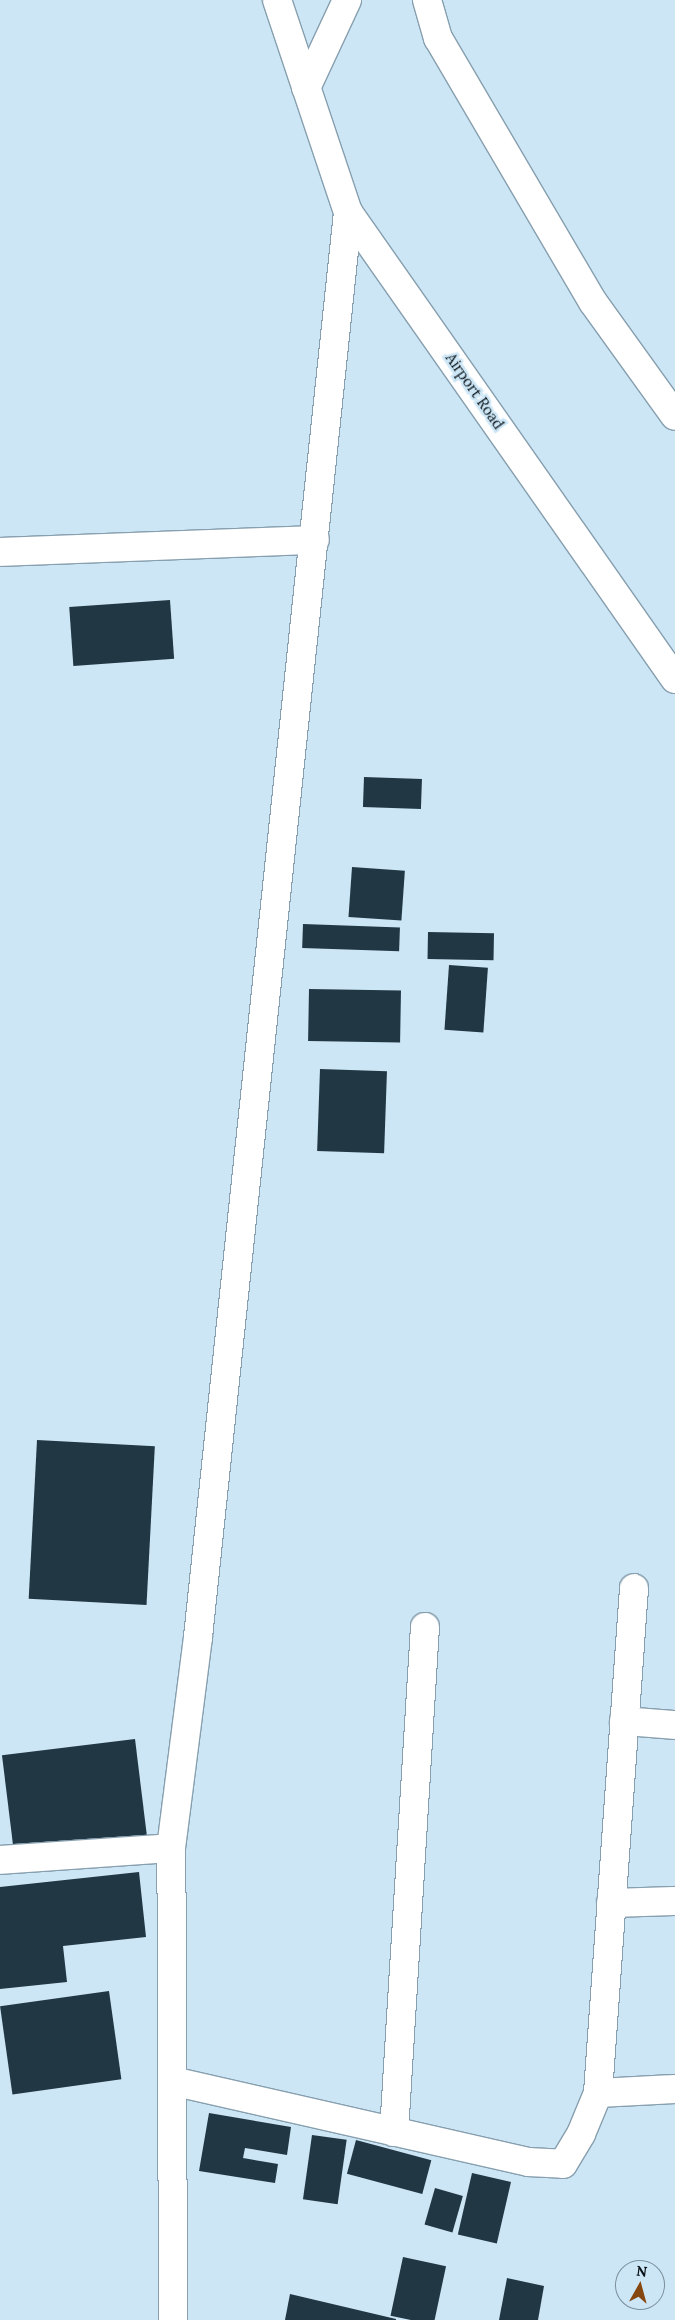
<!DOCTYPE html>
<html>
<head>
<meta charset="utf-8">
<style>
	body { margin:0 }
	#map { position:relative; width:675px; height:2320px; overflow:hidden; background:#cce6f6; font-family:Lora,serif }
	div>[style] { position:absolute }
	.building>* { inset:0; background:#223744; transform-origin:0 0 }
	.roads { filter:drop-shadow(1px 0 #879fae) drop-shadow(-1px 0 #879fae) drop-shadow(0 1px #879fae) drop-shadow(0 -1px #879fae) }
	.minor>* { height:28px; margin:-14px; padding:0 14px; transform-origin:14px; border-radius:14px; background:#fff }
	.major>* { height:28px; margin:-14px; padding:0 14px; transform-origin:14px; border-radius:14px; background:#fff }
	span { translate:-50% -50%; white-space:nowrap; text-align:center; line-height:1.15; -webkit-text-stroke:5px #cce6f6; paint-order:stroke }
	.street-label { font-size:15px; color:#070f14 }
	.north { position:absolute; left:615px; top:2260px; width:50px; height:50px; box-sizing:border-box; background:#cce6f6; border:1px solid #7d909c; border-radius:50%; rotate:7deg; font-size:14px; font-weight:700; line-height:20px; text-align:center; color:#070f14 }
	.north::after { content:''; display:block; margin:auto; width:18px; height:22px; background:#86460f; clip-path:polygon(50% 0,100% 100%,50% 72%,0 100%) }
</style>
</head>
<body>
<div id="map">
	<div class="building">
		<i style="left:170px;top:600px;width:59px;height:101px;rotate:86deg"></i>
		<i style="left:364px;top:777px;width:58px;height:30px;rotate:2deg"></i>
		<i style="left:352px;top:867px;width:53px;height:50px;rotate:4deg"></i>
		<i style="left:303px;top:924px;width:97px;height:24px;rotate:2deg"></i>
		<i style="left:428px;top:932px;width:66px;height:27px;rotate:1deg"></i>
		<i style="left:449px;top:965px;width:39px;height:65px;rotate:4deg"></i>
		<i style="left:309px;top:989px;width:92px;height:52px;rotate:1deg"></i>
		<i style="left:320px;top:1069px;width:67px;height:82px;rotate:2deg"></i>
		<i style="left:37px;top:1440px;width:118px;height:159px;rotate:3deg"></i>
		<i style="left:135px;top:1739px;width:97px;height:134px;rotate:83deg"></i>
		<i style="clip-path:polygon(139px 1872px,146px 1937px,63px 1946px,67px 1982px,0 1989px,0 1887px)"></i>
		<i style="left:109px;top:1991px;width:89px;height:110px;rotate:82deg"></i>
		<i style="clip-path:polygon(209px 2113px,291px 2127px,287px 2155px,245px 2148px,243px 2158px,278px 2164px,275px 2183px,199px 2171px)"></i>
		<i style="left:312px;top:2135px;width:35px;height:65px;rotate:8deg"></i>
		<i style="left:356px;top:2140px;width:78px;height:35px;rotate:15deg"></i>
		<i style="left:472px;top:2173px;width:40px;height:63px;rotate:13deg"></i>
		<i style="left:435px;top:2188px;width:29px;height:38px;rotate:16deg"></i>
		<i style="left:403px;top:2257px;width:44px;height:60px;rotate:12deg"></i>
		<i style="clip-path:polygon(507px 2278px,544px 2286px,538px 2320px,499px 2320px)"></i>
		<i style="clip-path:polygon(290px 2294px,396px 2319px,396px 2320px,285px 2320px)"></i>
	</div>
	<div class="roads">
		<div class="minor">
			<i style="left:306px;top:88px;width:97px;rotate:-65deg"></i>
			<i style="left:0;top:552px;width:315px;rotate:-2.2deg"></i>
			<i style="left:624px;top:1721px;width:51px;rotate:4.5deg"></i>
			<i style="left:0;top:1860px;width:171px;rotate:-4deg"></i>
			<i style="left:611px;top:1903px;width:64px;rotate:-1.8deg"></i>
			<i style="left:172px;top:2081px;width:365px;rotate:12.8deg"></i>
			<i style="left:528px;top:2162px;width:35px;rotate:3deg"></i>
			<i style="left:563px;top:2164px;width:35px;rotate:-59deg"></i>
			<i style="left:581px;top:2134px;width:44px;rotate:-67.5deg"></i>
			<i style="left:598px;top:2093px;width:77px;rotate:-3deg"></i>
			<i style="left:598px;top:2093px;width:506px;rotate:-85.92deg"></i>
			<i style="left:394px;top:2132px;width:506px;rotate:-86.49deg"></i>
			<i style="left:173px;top:2320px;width:472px;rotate:-90.2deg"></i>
			<i style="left:171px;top:1848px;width:213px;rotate:-82.7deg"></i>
			<i style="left:198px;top:1637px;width:1433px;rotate:-83.99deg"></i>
		</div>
		<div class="major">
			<i style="left:277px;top:0;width:224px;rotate:71.5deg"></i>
			<i style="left:348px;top:212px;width:570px;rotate:55deg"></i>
			<i style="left:427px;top:0;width:40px;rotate:74deg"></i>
			<i style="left:438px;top:38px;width:306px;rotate:59.6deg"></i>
			<i style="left:593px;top:302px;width:140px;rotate:54.3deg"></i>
		</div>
	</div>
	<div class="street-label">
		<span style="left:475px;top:391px;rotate:55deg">Airport Road</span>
	</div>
	<div class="north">N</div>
</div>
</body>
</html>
